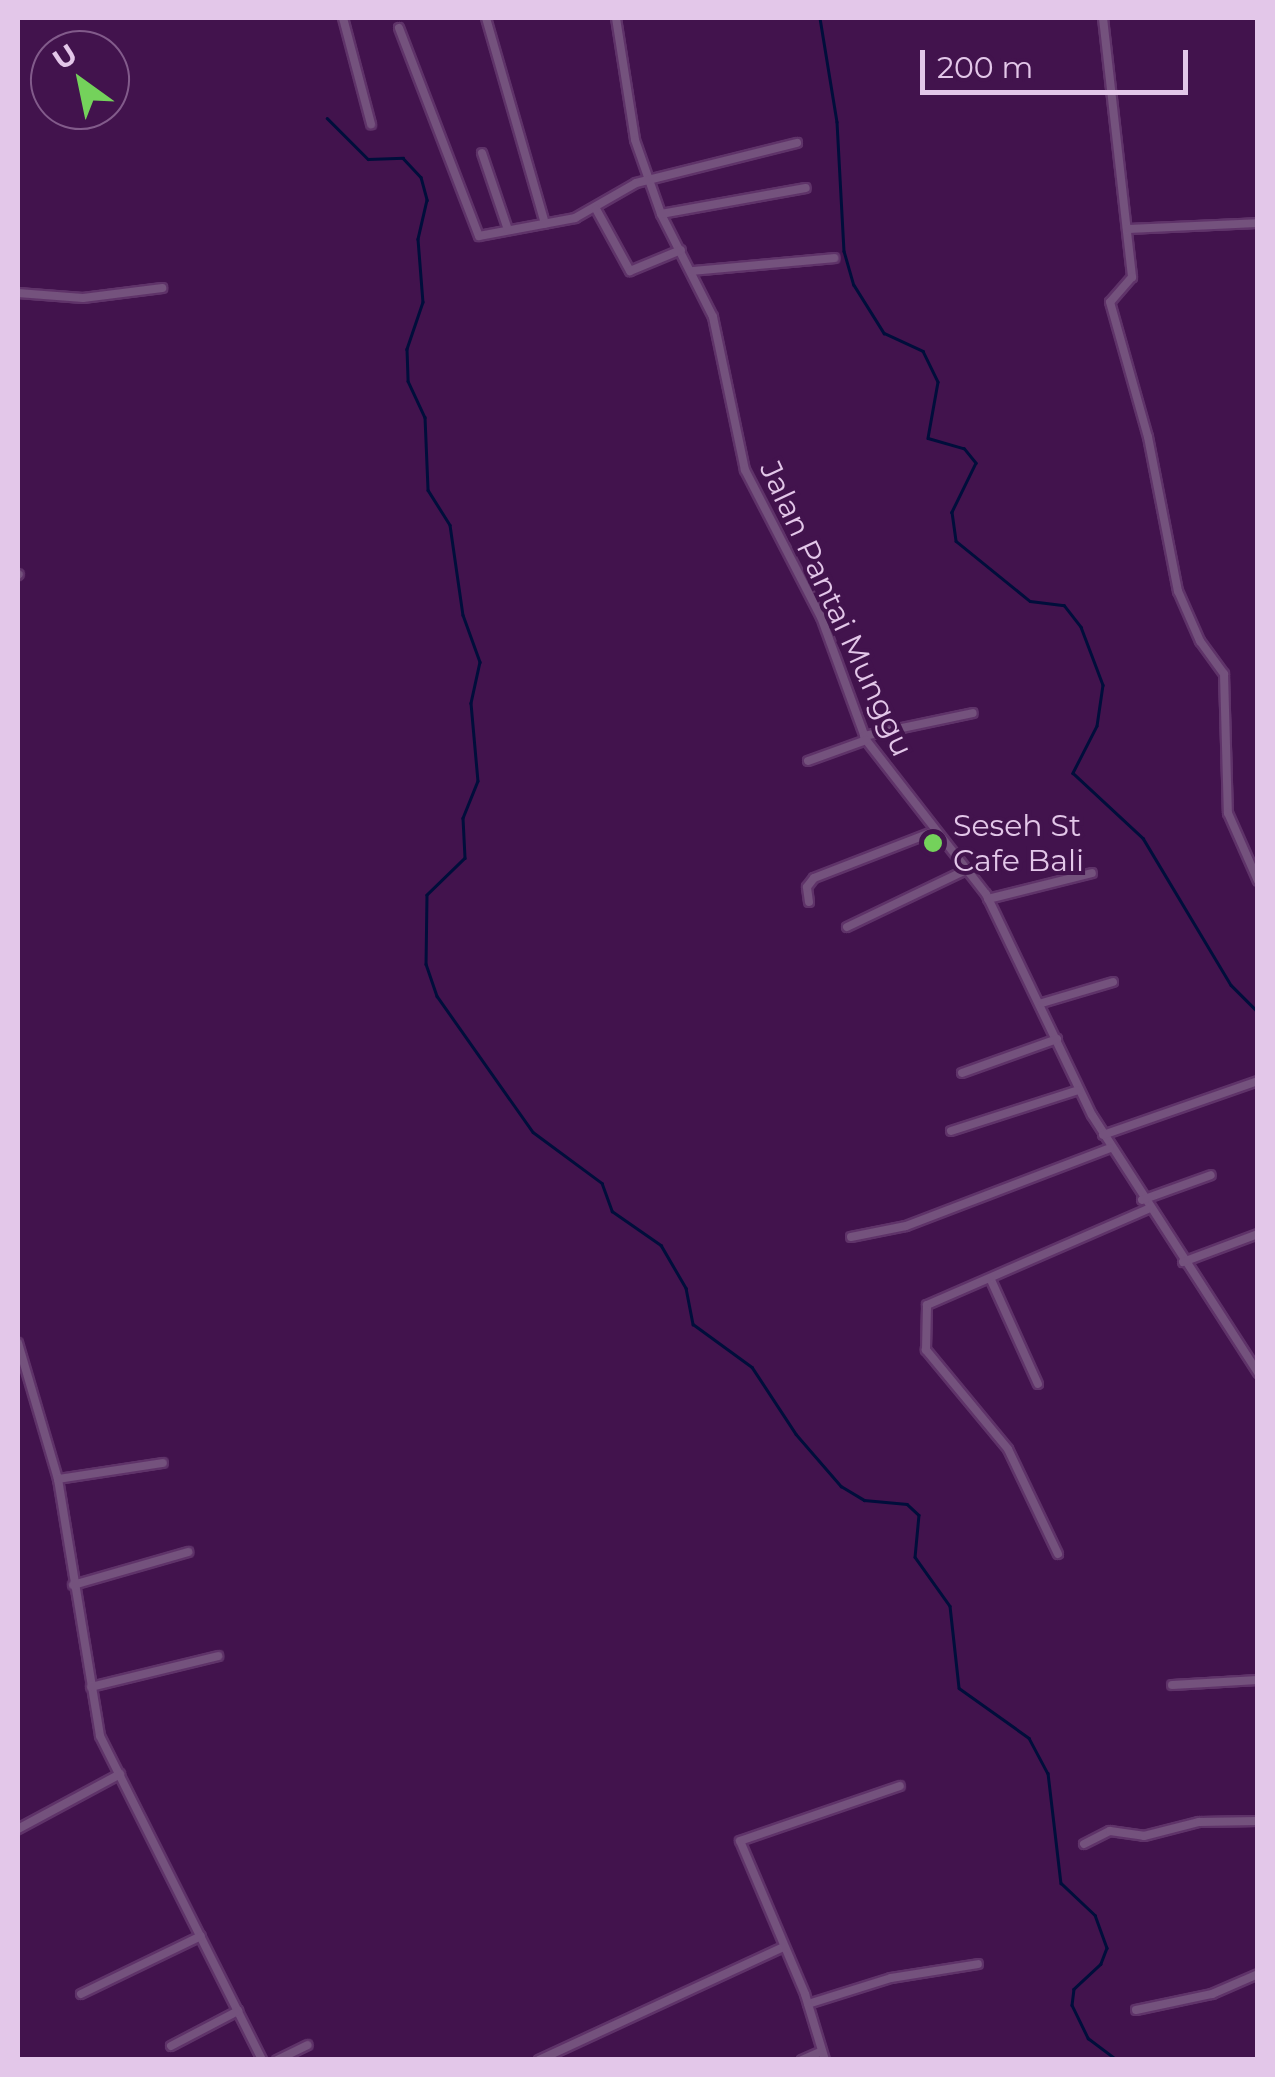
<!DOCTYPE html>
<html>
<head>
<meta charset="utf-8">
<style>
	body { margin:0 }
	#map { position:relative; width:1275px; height:2077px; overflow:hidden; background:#42134d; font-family:Montserrat,sans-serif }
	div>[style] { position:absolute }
	.stream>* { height:2.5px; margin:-1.25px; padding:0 1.25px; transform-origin:1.25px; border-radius:1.25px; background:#000e3b }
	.roads { filter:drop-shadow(2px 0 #5f3369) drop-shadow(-2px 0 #5f3369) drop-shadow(0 2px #5f3369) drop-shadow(0 -2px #5f3369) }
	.minor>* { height:8px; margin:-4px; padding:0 4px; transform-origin:4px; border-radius:4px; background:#74527d }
	.dots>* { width:28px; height:28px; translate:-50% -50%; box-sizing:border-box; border:5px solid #42134d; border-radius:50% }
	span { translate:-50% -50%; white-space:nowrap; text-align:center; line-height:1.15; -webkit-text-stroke:8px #42134d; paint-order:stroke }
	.street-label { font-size:30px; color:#e3c7e9 }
	.poi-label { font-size:30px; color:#e3c7e9 }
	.left { translate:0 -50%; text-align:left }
	.frame { position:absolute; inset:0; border:20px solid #e3c7e9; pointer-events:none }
	.north { position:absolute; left:30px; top:30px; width:100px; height:100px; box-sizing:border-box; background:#42134d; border:2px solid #825b8b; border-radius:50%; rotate:327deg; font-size:28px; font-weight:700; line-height:40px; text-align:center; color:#e3c7e9 }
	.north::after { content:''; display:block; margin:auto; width:35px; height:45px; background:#74d25b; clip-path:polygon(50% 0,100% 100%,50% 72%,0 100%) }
	.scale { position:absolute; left:920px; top:50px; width:268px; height:45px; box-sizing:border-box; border:5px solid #e3c7e9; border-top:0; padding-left:12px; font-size:30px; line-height:35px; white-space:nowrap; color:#e3c7e9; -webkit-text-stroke:8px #42134d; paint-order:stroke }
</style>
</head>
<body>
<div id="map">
	<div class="stream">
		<i style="left:820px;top:18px;width:105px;rotate:80.7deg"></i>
		<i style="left:837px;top:122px;width:129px;rotate:86.9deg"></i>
		<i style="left:844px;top:251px;width:35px;rotate:74deg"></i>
		<i style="left:854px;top:285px;width:57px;rotate:58deg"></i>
		<i style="left:884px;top:333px;width:43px;rotate:24.8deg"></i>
		<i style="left:923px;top:351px;width:34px;rotate:64deg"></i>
		<i style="left:938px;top:382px;width:57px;rotate:100.1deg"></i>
		<i style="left:928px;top:438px;width:37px;rotate:16deg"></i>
		<i style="left:964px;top:448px;width:19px;rotate:51deg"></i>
		<i style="left:976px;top:463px;width:55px;rotate:116.1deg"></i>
		<i style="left:952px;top:512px;width:29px;rotate:82deg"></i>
		<i style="left:956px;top:541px;width:95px;rotate:39deg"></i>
		<i style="left:1030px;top:601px;width:34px;rotate:7deg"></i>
		<i style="left:1064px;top:605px;width:28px;rotate:52deg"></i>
		<i style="left:1081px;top:627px;width:62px;rotate:69.2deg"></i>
		<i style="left:1103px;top:685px;width:41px;rotate:98.3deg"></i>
		<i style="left:1097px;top:726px;width:53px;rotate:117.1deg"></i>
		<i style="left:1073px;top:773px;width:96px;rotate:42.9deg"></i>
		<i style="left:1143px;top:838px;width:171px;rotate:59.1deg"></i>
		<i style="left:1231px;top:985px;width:38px;rotate:45deg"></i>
		<i style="left:327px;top:118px;width:58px;rotate:45deg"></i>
		<i style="left:368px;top:159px;width:35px;rotate:-2deg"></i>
		<i style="left:403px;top:158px;width:26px;rotate:47deg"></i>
		<i style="left:421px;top:177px;width:24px;rotate:75deg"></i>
		<i style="left:427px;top:200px;width:40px;rotate:103deg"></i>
		<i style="left:418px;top:239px;width:63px;rotate:85.5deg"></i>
		<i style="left:423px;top:302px;width:50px;rotate:108.8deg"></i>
		<i style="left:407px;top:349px;width:32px;rotate:88deg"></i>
		<i style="left:408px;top:381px;width:40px;rotate:65deg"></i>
		<i style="left:425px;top:417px;width:73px;rotate:87.6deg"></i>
		<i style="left:428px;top:490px;width:41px;rotate:57.8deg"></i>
		<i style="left:450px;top:525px;width:91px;rotate:81.8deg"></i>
		<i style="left:463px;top:615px;width:50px;rotate:70.1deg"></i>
		<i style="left:480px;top:662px;width:42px;rotate:102.4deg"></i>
		<i style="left:471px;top:703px;width:78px;rotate:84.9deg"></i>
		<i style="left:478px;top:781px;width:40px;rotate:112deg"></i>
		<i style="left:463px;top:818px;width:40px;rotate:87.1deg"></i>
		<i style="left:465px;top:858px;width:53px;rotate:135.8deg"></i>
		<i style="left:427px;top:895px;width:69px;rotate:90.8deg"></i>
		<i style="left:426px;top:964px;width:34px;rotate:71deg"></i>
		<i style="left:437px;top:996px;width:166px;rotate:54.8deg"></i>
		<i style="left:533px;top:1132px;width:86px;rotate:36.5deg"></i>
		<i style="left:602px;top:1183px;width:30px;rotate:70deg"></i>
		<i style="left:612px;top:1211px;width:60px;rotate:34.8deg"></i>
		<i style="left:661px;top:1245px;width:50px;rotate:59.8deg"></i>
		<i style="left:686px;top:1288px;width:37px;rotate:79deg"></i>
		<i style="left:693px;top:1324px;width:73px;rotate:36.1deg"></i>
		<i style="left:752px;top:1367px;width:80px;rotate:56.7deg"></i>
		<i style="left:796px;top:1434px;width:69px;rotate:49.1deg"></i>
		<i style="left:841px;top:1486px;width:27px;rotate:31deg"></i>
		<i style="left:864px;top:1500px;width:43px;rotate:5.3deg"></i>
		<i style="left:907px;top:1504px;width:16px;rotate:43deg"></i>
		<i style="left:919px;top:1515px;width:42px;rotate:95.4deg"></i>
		<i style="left:915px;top:1557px;width:60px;rotate:54.5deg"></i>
		<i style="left:950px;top:1606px;width:82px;rotate:83.7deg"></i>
		<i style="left:959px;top:1688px;width:86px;rotate:35.5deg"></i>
		<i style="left:1029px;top:1738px;width:40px;rotate:62deg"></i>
		<i style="left:1048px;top:1773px;width:111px;rotate:83.3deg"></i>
		<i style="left:1061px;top:1883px;width:47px;rotate:43.3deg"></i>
		<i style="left:1095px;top:1915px;width:35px;rotate:70deg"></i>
		<i style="left:1107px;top:1948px;width:17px;rotate:111deg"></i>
		<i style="left:1101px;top:1964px;width:37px;rotate:137deg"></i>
		<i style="left:1074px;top:1989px;width:16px;rotate:97deg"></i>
		<i style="left:1072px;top:2005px;width:37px;rotate:64deg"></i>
		<i style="left:1088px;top:2038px;width:36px;rotate:37deg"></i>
	</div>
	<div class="roads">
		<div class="minor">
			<i style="left:343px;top:18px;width:110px;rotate:75.2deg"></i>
			<i style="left:486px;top:18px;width:214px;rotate:74deg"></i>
			<i style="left:616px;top:18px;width:123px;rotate:81.1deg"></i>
			<i style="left:635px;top:140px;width:78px;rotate:70.6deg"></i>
			<i style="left:661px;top:214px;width:115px;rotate:63.2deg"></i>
			<i style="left:713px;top:317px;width:156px;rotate:78.2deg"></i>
			<i style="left:745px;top:470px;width:165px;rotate:62.7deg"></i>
			<i style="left:821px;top:617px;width:131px;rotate:69.9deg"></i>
			<i style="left:866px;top:740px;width:195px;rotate:52.1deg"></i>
			<i style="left:986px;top:894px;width:245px;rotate:64.4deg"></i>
			<i style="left:1092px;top:1115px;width:307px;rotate:57.2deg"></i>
			<i style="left:1103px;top:18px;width:261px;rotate:83.6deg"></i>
			<i style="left:1132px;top:277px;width:33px;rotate:131deg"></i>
			<i style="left:1110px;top:302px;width:140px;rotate:74.3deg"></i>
			<i style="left:1148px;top:437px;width:157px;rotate:79deg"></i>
			<i style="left:1178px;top:591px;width:55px;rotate:66.3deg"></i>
			<i style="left:1200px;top:641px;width:41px;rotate:54deg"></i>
			<i style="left:1224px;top:674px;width:139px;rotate:88.4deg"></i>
			<i style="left:1228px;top:813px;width:74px;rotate:66.2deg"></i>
			<i style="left:399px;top:28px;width:223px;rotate:69deg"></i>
			<i style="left:479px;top:236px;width:98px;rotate:-10.6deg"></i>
			<i style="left:575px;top:218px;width:70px;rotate:-29.8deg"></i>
			<i style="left:636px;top:183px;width:166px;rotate:-14deg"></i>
			<i style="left:482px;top:153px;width:81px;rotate:71.3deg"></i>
			<i style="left:596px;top:209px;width:71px;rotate:61.3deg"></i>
			<i style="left:630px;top:271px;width:55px;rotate:-22.4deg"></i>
			<i style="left:661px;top:214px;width:147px;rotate:-10.2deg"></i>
			<i style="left:1127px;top:229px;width:131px;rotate:-2.6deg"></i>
			<i style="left:692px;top:271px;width:143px;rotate:-5.2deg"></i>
			<i style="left:18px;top:293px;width:65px;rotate:4.4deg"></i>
			<i style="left:83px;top:298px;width:80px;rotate:-7.2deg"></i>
			<i style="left:18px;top:575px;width:1px;rotate:-45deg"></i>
			<i style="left:864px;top:736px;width:111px;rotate:-11.9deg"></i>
			<i style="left:808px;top:761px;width:62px;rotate:-19.9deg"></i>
			<i style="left:988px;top:899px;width:107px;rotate:-14deg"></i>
			<i style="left:809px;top:902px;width:15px;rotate:-98deg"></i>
			<i style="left:807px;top:887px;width:11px;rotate:-52deg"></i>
			<i style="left:814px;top:878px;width:130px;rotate:-21.2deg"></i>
			<i style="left:847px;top:927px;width:134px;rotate:-25.6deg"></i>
			<i style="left:1042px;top:1003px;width:74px;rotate:-16.5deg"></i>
			<i style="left:962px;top:1073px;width:101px;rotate:-19.7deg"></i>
			<i style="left:951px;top:1131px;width:134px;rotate:-17.8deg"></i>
			<i style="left:1103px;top:1135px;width:164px;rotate:-19.2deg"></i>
			<i style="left:1142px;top:1200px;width:73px;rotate:-19.9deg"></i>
			<i style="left:851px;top:1237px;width:56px;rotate:-11.3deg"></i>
			<i style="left:906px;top:1226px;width:218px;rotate:-20.9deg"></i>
			<i style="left:1183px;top:1262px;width:80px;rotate:-20.5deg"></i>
			<i style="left:991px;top:1280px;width:114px;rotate:65.7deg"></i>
			<i style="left:18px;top:1343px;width:142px;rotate:73.6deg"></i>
			<i style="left:58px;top:1479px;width:260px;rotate:80.7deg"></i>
			<i style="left:100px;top:1736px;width:362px;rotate:63.4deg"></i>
			<i style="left:58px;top:1479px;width:106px;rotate:-8.7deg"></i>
			<i style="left:1058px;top:1554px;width:116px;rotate:-115.5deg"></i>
			<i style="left:1008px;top:1449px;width:129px;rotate:-129.6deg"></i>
			<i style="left:926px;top:1350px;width:45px;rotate:-88.7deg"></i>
			<i style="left:927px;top:1305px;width:241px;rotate:-23.5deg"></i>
			<i style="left:73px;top:1585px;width:120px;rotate:-16deg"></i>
			<i style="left:1172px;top:1685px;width:86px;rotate:-3.3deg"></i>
			<i style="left:91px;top:1687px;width:131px;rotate:-13.7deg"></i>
			<i style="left:18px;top:1829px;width:116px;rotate:-28.3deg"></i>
			<i style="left:1084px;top:1844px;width:29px;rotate:-27deg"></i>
			<i style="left:1110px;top:1831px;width:34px;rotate:8deg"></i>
			<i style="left:1144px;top:1836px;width:57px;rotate:-14.3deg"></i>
			<i style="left:1199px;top:1822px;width:59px;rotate:-1deg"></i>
			<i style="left:81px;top:1994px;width:133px;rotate:-25.8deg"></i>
			<i style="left:808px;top:2004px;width:87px;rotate:-17.4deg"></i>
			<i style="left:891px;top:1978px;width:88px;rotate:-9.1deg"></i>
			<i style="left:1136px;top:2010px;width:78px;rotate:-11.9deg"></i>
			<i style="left:1212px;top:1994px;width:50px;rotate:-23.5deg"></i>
			<i style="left:171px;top:2046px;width:76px;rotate:-27.6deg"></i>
			<i style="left:277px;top:2060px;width:34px;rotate:-26deg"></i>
			<i style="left:539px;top:2060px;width:269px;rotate:-24.8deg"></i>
			<i style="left:802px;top:2060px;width:20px;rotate:-24deg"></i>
			<i style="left:825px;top:2060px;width:69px;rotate:-106.9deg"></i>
			<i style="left:805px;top:1994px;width:166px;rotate:-113deg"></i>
			<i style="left:740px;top:1841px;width:169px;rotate:-19deg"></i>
		</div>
	</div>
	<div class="dots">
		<i style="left:933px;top:843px;background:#74d25b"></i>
	</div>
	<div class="street-label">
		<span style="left:836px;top:609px;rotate:65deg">Jalan Pantai Munggu</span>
	</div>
	<div class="poi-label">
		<span class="left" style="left:953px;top:843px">Seseh St<br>Cafe Bali</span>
	</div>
	<div class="frame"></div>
	<div class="north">U</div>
	<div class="scale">200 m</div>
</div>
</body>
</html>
